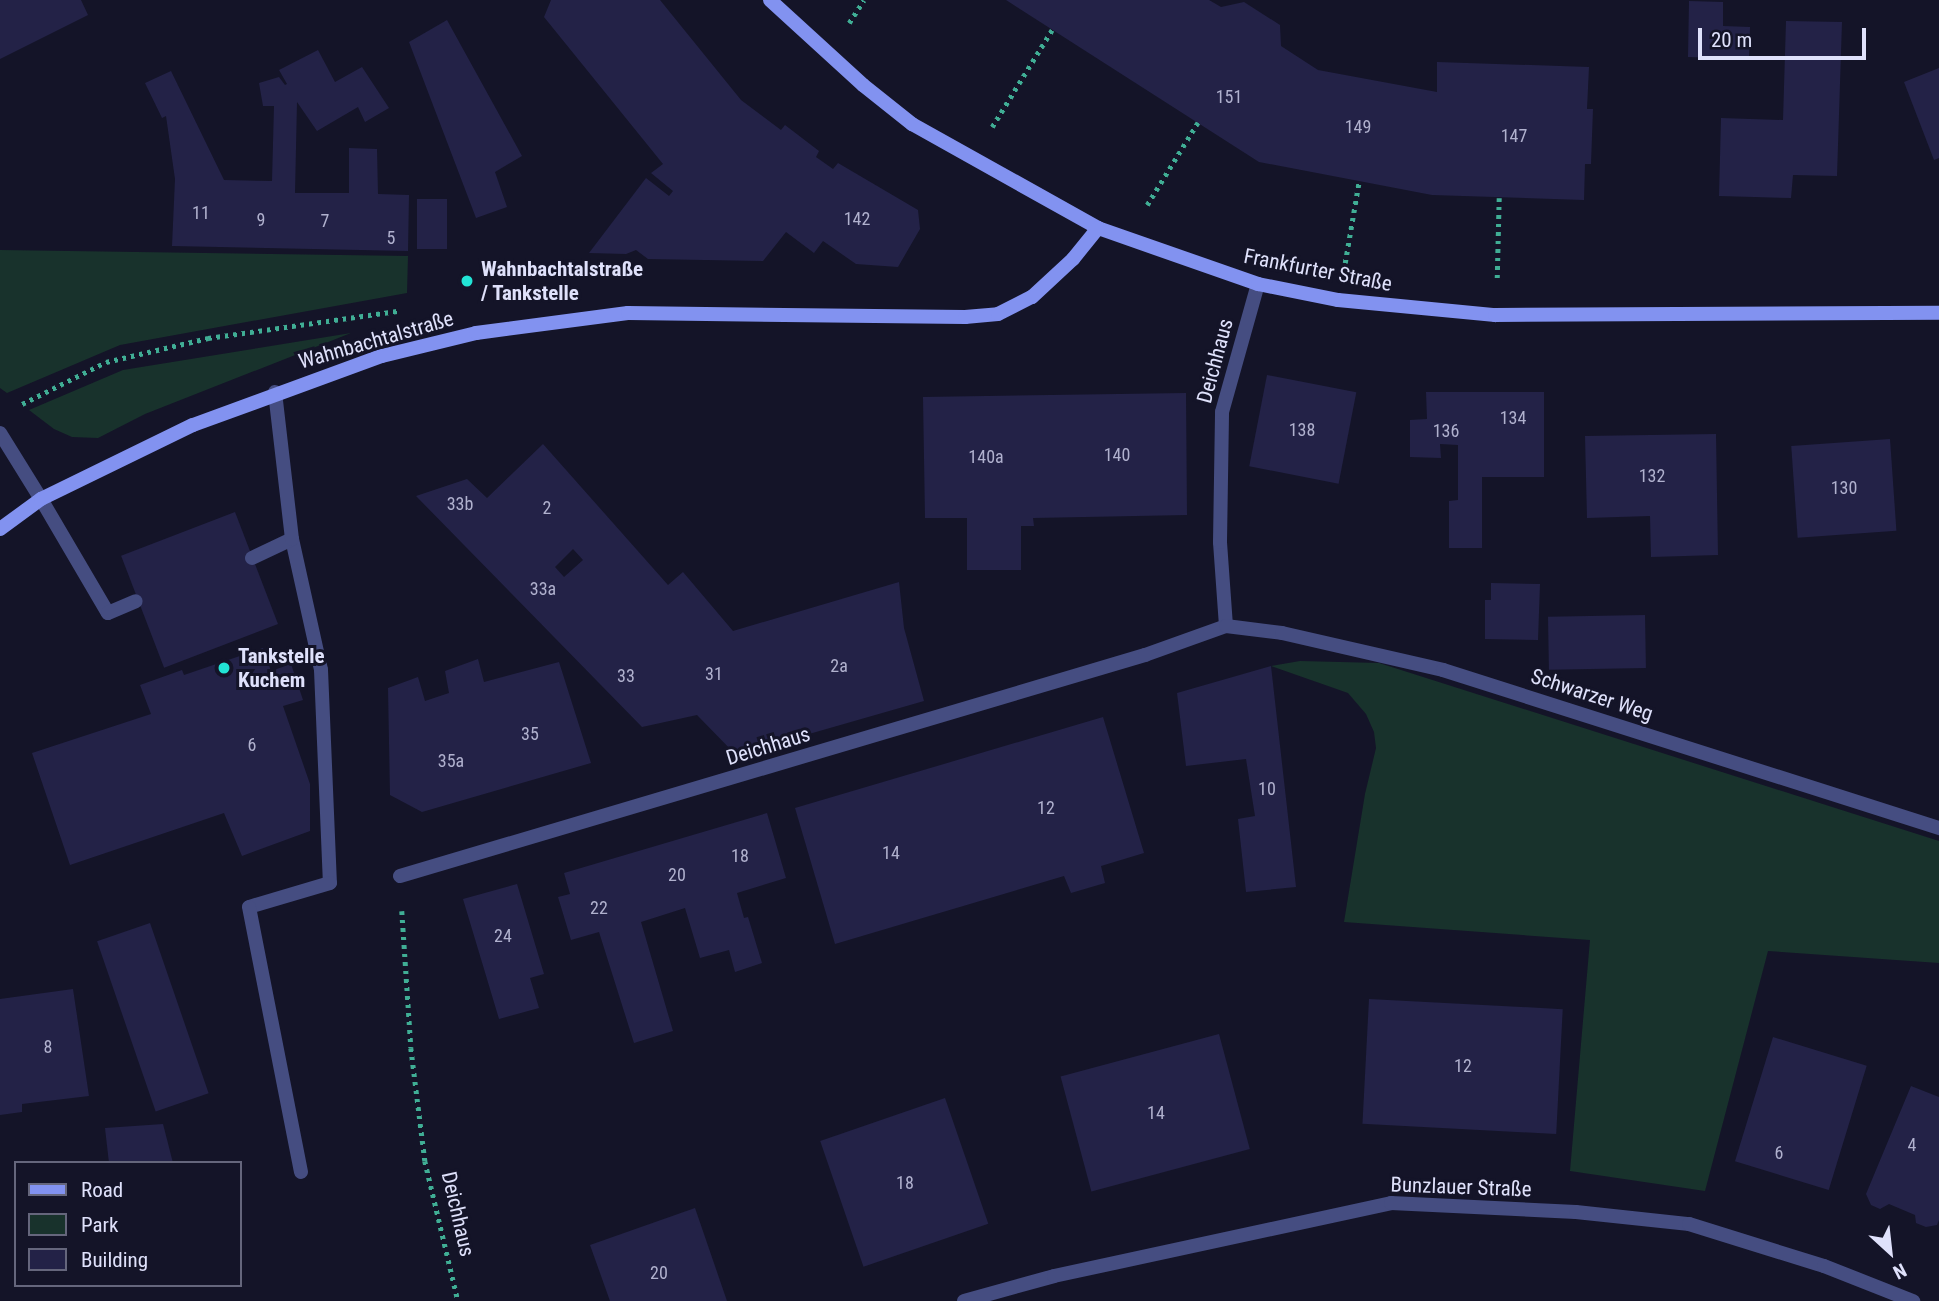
<!DOCTYPE html>
<html>
<head>
<meta charset="utf-8">
<style>
	body { margin:0 }
	#map { position:relative; width:1939px; height:1301px; overflow:hidden; background:#141428; font-family:"Roboto Condensed",sans-serif }
	div>[style] { position:absolute }
	.green>* { inset:0; background:#18322c }
	.building>* { inset:0; background:#232247; transform-origin:0 0 }
	.path>* { height:4.5px; margin-top:-2.25px; transform-origin:0; background:repeating-linear-gradient(90deg,#40ae95 0 3.5px,transparent 0 8.5px) }
	.lane>* { height:14px; margin:-7px; padding:0 7px; transform-origin:7px; border-radius:7px; background:#454d81 }
	.street>* { height:14px; margin:-7px; padding:0 7px; transform-origin:7px; border-radius:7px; background:#454d81 }
	.secondary>* { height:14px; margin:-7px; padding:0 7px; transform-origin:7px; border-radius:7px; background:#8292f0 }
	.dots>* { width:19px; height:19px; translate:-50% -50%; box-sizing:border-box; border:4px solid #141428; border-radius:50% }
	span { translate:-50% -50%; white-space:nowrap; text-align:center; line-height:1.15; -webkit-text-stroke:6px #141428; paint-order:stroke }
	.number-label { font-size:18px; color:#b0b1ce }
	.number-label span { -webkit-text-stroke-width:0 }
	.poi-label { font-size:21px; color:#dfe1fb; font-weight:700 }
	.left { translate:0 -50%; text-align:left }
	.street-label { font-size:21px; color:#dfe1fb }
	.legend { position:absolute; left:14px; top:1161px; width:228px; height:126px; box-sizing:border-box; background:#141428; border:2px solid #65667c; margin:0; padding:9px 12px; list-style:none; font-size:21px; color:#dfe1fb }
	.legend li { display:flex; align-items:center; gap:14px; height:35px }
	.legend b { width:35px; border:2px solid #65667c }
	.north { position:absolute; left:1855px; top:1217px; width:70px; height:70px; -webkit-text-stroke:5px #141428; paint-order:stroke; rotate:153deg; font-size:19px; font-weight:700; line-height:28px; text-align:center; color:#dfe1fb }
	.north::after { content:''; display:block; margin:auto; width:24px; height:32px; background:#dfe1fb; clip-path:polygon(50% 0,100% 100%,50% 72%,0 100%) }
	.scale { position:absolute; left:1698px; top:28px; width:168px; height:32px; box-sizing:border-box; border:4px solid #dfe1fb; border-top:0; padding-left:9px; font-size:21px; line-height:24px; white-space:nowrap; color:#dfe1fb; -webkit-text-stroke:5px #141428; paint-order:stroke }
</style>
</head>
<body>
<div id="map">
	<div class="green">
		<i style="clip-path:polygon(0 250px,408px 256px,407px 293px,120px 345px,7px 393px,0 388px)"></i>
		<i style="clip-path:polygon(351px 333px,145px 414px,98px 438px,72px 437px,54px 429px,29px 410px,123px 370px)"></i>
		<i style="clip-path:polygon(1300px 661px,1379px 663px,1939px 841px,1939px 963px,1768px 951px,1705px 1191px,1570px 1171px,1590px 940px,1344px 922px,1365px 794px,1376px 748px,1374px 732px,1366px 714px,1348px 693px,1271px 666px)"></i>
	</div>
	<div class="building">
		<i style="clip-path:polygon(0 0,81px 0,88px 15px,0 59px)"></i>
		<i style="clip-path:polygon(551px 0,660px 0,741px 100px,781px 130px,785px 125px,819px 151px,816px 157px,833px 169px,838px 163px,918px 210px,920px 229px,898px 267px,856px 264px,823px 241px,814px 253px,786px 232px,763px 261px,648px 259px,636px 250px,626px 254px,589px 253px,646px 178px,669px 196px,673px 191px,651px 173px,663px 164px,544px 17px)"></i>
		<i style="clip-path:polygon(1006px 0,1209px 0,1221px 7px,1244px 2px,1280px 25px,1281px 46px,1318px 70px,1437px 92px,1437px 62px,1589px 67px,1587px 109px,1593px 109px,1591px 164px,1585px 164px,1584px 200px,1432px 195px,1259px 162px)"></i>
		<i style="clip-path:polygon(1689px 1px,1723px 2px,1723px 26px,1750px 27px,1749px 59px,1688px 57px)"></i>
		<i style="clip-path:polygon(447px 20px,522px 156px,495px 172px,507px 207px,476px 218px,409px 42px)"></i>
		<i style="clip-path:polygon(1786px 21px,1842px 22px,1837px 176px,1793px 175px,1791px 198px,1719px 196px,1721px 118px,1783px 120px)"></i>
		<i style="clip-path:polygon(318px 50px,335px 82px,362px 67px,389px 108px,365px 122px,358px 107px,317px 131px,297px 102px,295px 193px,349px 193px,349px 148px,377px 149px,378px 194px,409px 195px,408px 251px,172px 246px,175px 179px,166px 116px,162px 118px,145px 83px,171px 71px,224px 180px,272px 181px,274px 106px,263px 106px,259px 83px,279px 77px,285px 85px,287px 84px,279px 70px)"></i>
		<i style="clip-path:polygon(1939px 68px,1939px 158px,1934px 160px,1904px 82px)"></i>
		<i style="left:447px;top:199px;width:50px;height:30px;rotate:90deg"></i>
		<i style="left:1267px;top:375px;width:91px;height:93px;rotate:11deg"></i>
		<i style="clip-path:polygon(1426px 392px,1544px 392px,1544px 477px,1482px 477px,1482px 548px,1449px 548px,1449px 501px,1458px 500px,1458px 445px,1440px 444px,1441px 458px,1410px 457px,1410px 420px,1427px 419px)"></i>
		<i style="clip-path:polygon(1186px 393px,1187px 515px,1033px 518px,1034px 526px,1021px 526px,1021px 570px,967px 570px,967px 518px,925px 518px,923px 397px)"></i>
		<i style="clip-path:polygon(1716px 434px,1718px 555px,1651px 557px,1650px 516px,1587px 518px,1585px 436px)"></i>
		<i style="left:1890px;top:439px;width:92px;height:99px;rotate:86deg"></i>
		<i style="clip-path:polygon(evenodd,543px 444px,668px 585px,683px 572px,733px 631px,899px 582px,904px 628px,924px 701px,736px 755px,697px 715px,642px 727px,416px 496px,467px 479px,487px 498px,543px 444px,573px 549px,583px 560px,564px 577px,555px 567px,573px 549px)"></i>
		<i style="left:235px;top:512px;width:120px;height:122px;rotate:69deg"></i>
		<i style="clip-path:polygon(1491px 583px,1540px 584px,1538px 640px,1485px 639px,1485px 600px,1491px 600px)"></i>
		<i style="left:1645px;top:615px;width:53px;height:97px;rotate:89deg"></i>
		<i style="clip-path:polygon(263px 648px,271px 671px,291px 664px,303px 700px,283px 706px,310px 784px,310px 831px,242px 856px,224px 813px,70px 865px,32px 753px,151px 714px,140px 685px,182px 670px,184px 675px)"></i>
		<i style="clip-path:polygon(478px 659px,484px 682px,559px 662px,591px 763px,422px 812px,390px 795px,388px 688px,418px 677px,425px 701px,449px 693px,445px 671px)"></i>
		<i style="clip-path:polygon(1271px 666px,1296px 887px,1246px 892px,1238px 819px,1255px 816px,1246px 759px,1186px 766px,1177px 693px)"></i>
		<i style="clip-path:polygon(1103px 717px,1144px 853px,1101px 866px,1105px 883px,1071px 893px,1064px 876px,835px 944px,795px 808px)"></i>
		<i style="clip-path:polygon(767px 813px,786px 878px,737px 893px,744px 918px,748px 917px,762px 963px,735px 972px,729px 950px,700px 958px,685px 908px,641px 922px,673px 1031px,634px 1043px,599px 932px,571px 940px,558px 897px,570px 894px,564px 873px)"></i>
		<i style="clip-path:polygon(517px 884px,544px 974px,530px 978px,539px 1008px,499px 1019px,463px 899px)"></i>
		<i style="left:150px;top:923px;width:180px;height:56px;rotate:71deg"></i>
		<i style="clip-path:polygon(73px 989px,89px 1096px,22px 1104px,22px 1112px,0 1115px,0 999px)"></i>
		<i style="left:1369px;top:999px;width:194px;height:125px;rotate:3deg"></i>
		<i style="left:1219px;top:1034px;width:119px;height:164px;rotate:75deg"></i>
		<i style="left:1773px;top:1037px;width:98px;height:130px;rotate:17deg"></i>
		<i style="clip-path:polygon(1911px 1086px,1939px 1097px,1939px 1220px,1937px 1225px,1926px 1227px,1916px 1223px,1915px 1215px,1889px 1204px,1880px 1209px,1871px 1205px,1866px 1194px)"></i>
		<i style="left:945px;top:1098px;width:133px;height:132px;rotate:71deg"></i>
		<i style="clip-path:polygon(163px 1124px,173px 1163px,109px 1163px,105px 1128px)"></i>
		<i style="clip-path:polygon(695px 1208px,727px 1301px,610px 1301px,590px 1245px)"></i>
	</div>
	<div class="path">
		<i style="left:849px;top:23px;width:27px;rotate:-57deg"></i>
		<i style="left:992px;top:127px;width:114px;rotate:-58.3deg"></i>
		<i style="left:1147px;top:205px;width:97px;rotate:-58.4deg"></i>
		<i style="left:1345px;top:263px;width:83px;rotate:-80.3deg"></i>
		<i style="left:1497px;top:278px;width:80px;rotate:-88.6deg"></i>
		<i style="left:22px;top:404px;width:94px;rotate:-26.6deg"></i>
		<i style="left:106px;top:362px;width:105px;rotate:-13.2deg"></i>
		<i style="left:208px;top:338px;width:191px;rotate:-8.1deg"></i>
		<i style="left:402px;top:911px;width:137px;rotate:86.2deg"></i>
		<i style="left:411px;top:1048px;width:114px;rotate:82.9deg"></i>
		<i style="left:425px;top:1161px;width:144px;rotate:76.7deg"></i>
	</div>
	<div class="lane">
		<i style="left:41px;top:499px;width:132px;rotate:59.6deg"></i>
		<i style="left:108px;top:613px;width:30px;rotate:-23deg"></i>
		<i style="left:292px;top:539px;width:134px;rotate:77.5deg"></i>
		<i style="left:321px;top:670px;width:213px;rotate:87.6deg"></i>
		<i style="left:330px;top:883px;width:84px;rotate:163.5deg"></i>
		<i style="left:249px;top:907px;width:270px;rotate:78.9deg"></i>
		<i style="left:252px;top:558px;width:44px;rotate:-25.4deg"></i>
		<i style="left:292px;top:539px;width:148px;rotate:-96.6deg"></i>
	</div>
	<div class="street">
		<i style="left:0;top:433px;width:78px;rotate:58.2deg"></i>
		<i style="left:1226px;top:626px;width:84px;rotate:-94.1deg"></i>
		<i style="left:1220px;top:542px;width:130px;rotate:-89.1deg"></i>
		<i style="left:1222px;top:412px;width:133px;rotate:-74.3deg"></i>
		<i style="left:400px;top:876px;width:777px;rotate:-16.52deg"></i>
		<i style="left:1145px;top:655px;width:86px;rotate:-19.7deg"></i>
		<i style="left:1226px;top:626px;width:56px;rotate:7.1deg"></i>
		<i style="left:1282px;top:633px;width:165px;rotate:12.9deg"></i>
		<i style="left:1443px;top:670px;width:521px;rotate:17.67deg"></i>
		<i style="left:964px;top:1301px;width:93px;rotate:-15.5deg"></i>
		<i style="left:1054px;top:1276px;width:345px;rotate:-12.2deg"></i>
		<i style="left:1391px;top:1203px;width:185px;rotate:2.8deg"></i>
		<i style="left:1576px;top:1212px;width:114px;rotate:6.1deg"></i>
		<i style="left:1689px;top:1224px;width:141px;rotate:17.3deg"></i>
		<i style="left:1824px;top:1266px;width:96px;rotate:21.5deg"></i>
	</div>
	<div class="secondary">
		<i style="left:770px;top:0;width:126px;rotate:42.4deg"></i>
		<i style="left:863px;top:85px;width:63px;rotate:38.5deg"></i>
		<i style="left:912px;top:124px;width:213px;rotate:29.2deg"></i>
		<i style="left:1098px;top:228px;width:170px;rotate:19.3deg"></i>
		<i style="left:1258px;top:284px;width:82px;rotate:11.3deg"></i>
		<i style="left:1338px;top:300px;width:158px;rotate:5.5deg"></i>
		<i style="left:1495px;top:315px;width:444px;rotate:-0.3deg"></i>
		<i style="left:0;top:529px;width:51px;rotate:-36.2deg"></i>
		<i style="left:41px;top:499px;width:169px;rotate:-26deg"></i>
		<i style="left:193px;top:425px;width:201px;rotate:-20.1deg"></i>
		<i style="left:382px;top:356px;width:97px;rotate:-13.7deg"></i>
		<i style="left:476px;top:333px;width:153px;rotate:-7.5deg"></i>
		<i style="left:628px;top:313px;width:337px;rotate:0.7deg"></i>
		<i style="left:965px;top:317px;width:33px;rotate:-5deg"></i>
		<i style="left:998px;top:314px;width:38px;rotate:-27deg"></i>
		<i style="left:1032px;top:297px;width:56px;rotate:-42.8deg"></i>
		<i style="left:1073px;top:259px;width:40px;rotate:-51deg"></i>
	</div>
	<div class="dots">
		<i style="left:467px;top:281px;background:#22e4d6"></i>
		<i style="left:224px;top:668px;background:#22e4d6"></i>
	</div>
	<div class="number-label">
		<span style="left:1229px;top:97px">151</span>
		<span style="left:1358px;top:127px">149</span>
		<span style="left:1514px;top:136px">147</span>
		<span style="left:201px;top:213px">11</span>
		<span style="left:857px;top:219px">142</span>
		<span style="left:261px;top:220px">9</span>
		<span style="left:325px;top:221px">7</span>
		<span style="left:391px;top:238px">5</span>
		<span style="left:1513px;top:418px">134</span>
		<span style="left:1302px;top:430px">138</span>
		<span style="left:1446px;top:431px">136</span>
		<span style="left:1117px;top:455px">140</span>
		<span style="left:986px;top:457px">140a</span>
		<span style="left:1652px;top:476px">132</span>
		<span style="left:1844px;top:488px">130</span>
		<span style="left:460px;top:504px">33b</span>
		<span style="left:547px;top:508px">2</span>
		<span style="left:543px;top:589px">33a</span>
		<span style="left:839px;top:666px">2a</span>
		<span style="left:714px;top:674px">31</span>
		<span style="left:626px;top:676px">33</span>
		<span style="left:530px;top:734px">35</span>
		<span style="left:252px;top:745px">6</span>
		<span style="left:451px;top:761px">35a</span>
		<span style="left:1267px;top:789px">10</span>
		<span style="left:1046px;top:808px">12</span>
		<span style="left:891px;top:853px">14</span>
		<span style="left:740px;top:856px">18</span>
		<span style="left:677px;top:875px">20</span>
		<span style="left:599px;top:908px">22</span>
		<span style="left:503px;top:936px">24</span>
		<span style="left:48px;top:1047px">8</span>
		<span style="left:1463px;top:1066px">12</span>
		<span style="left:1156px;top:1113px">14</span>
		<span style="left:1912px;top:1145px">4</span>
		<span style="left:1779px;top:1153px">6</span>
		<span style="left:905px;top:1183px">18</span>
		<span style="left:659px;top:1273px">20</span>
	</div>
	<div class="poi-label">
		<span class="left" style="left:481px;top:281px">Wahnbachtalstraße<br>/ Tankstelle</span>
		<span class="left" style="left:238px;top:668px">Tankstelle<br>Kuchem</span>
	</div>
	<div class="street-label">
		<span style="left:1318px;top:270px;rotate:11deg">Frankfurter Straße</span>
		<span style="left:376px;top:340px;rotate:-16deg">Wahnbachtalstraße</span>
		<span style="left:1215px;top:361px;rotate:-75deg">Deichhaus</span>
		<span style="left:1592px;top:695px;rotate:18deg">Schwarzer Weg</span>
		<span style="left:768px;top:746px;rotate:-17deg">Deichhaus</span>
		<span style="left:1461px;top:1187px;rotate:2deg">Bunzlauer Straße</span>
		<span style="left:458px;top:1214px;rotate:77deg">Deichhaus</span>
	</div>
	<ul class="legend">
	<li><b style="height:9px;background:#8292f0"></b>Road</li>
	<li><b style="height:19px;background:#18322c"></b>Park</li>
	<li><b style="height:19px;background:#232247"></b>Building</li>
	</ul>
	<div class="north">N</div>
	<div class="scale">20 m</div>
</div>
</body>
</html>
